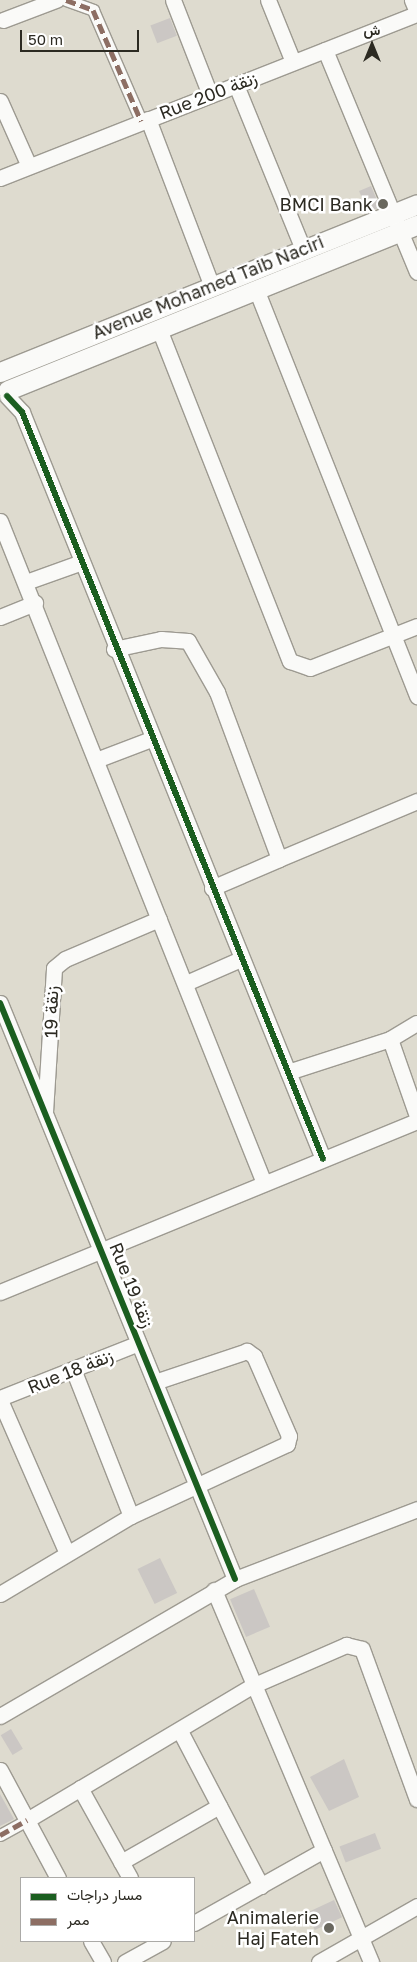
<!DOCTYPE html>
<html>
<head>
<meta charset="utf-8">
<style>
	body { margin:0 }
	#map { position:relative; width:417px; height:1962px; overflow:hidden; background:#dedbcf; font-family:"Golos Text",Vazirmatn,sans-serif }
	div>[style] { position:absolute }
	.building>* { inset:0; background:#cbc7c4; transform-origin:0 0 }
	.roads { filter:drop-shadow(1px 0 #9d9a91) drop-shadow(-1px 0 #9d9a91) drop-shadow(0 1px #9d9a91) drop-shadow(0 -1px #9d9a91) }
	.pedestrian>* { height:11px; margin:-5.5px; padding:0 5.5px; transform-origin:5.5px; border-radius:5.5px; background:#fafaf8 }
	.minor>* { height:15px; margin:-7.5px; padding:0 7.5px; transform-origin:7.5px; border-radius:7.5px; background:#fafaf8 }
	.tertiary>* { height:19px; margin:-9.5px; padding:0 9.5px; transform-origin:9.5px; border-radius:9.5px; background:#fafaf8 }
	.quiet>* { height:5px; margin-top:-2.5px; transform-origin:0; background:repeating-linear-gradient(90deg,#8d6e63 0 10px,transparent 0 15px) }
	.cycleway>* { height:6px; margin:-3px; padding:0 3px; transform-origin:3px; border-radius:3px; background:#1b5e20 }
	.dots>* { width:14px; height:14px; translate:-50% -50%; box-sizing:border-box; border:2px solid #fff; border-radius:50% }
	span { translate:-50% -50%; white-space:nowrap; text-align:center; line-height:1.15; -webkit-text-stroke:5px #fff; paint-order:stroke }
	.street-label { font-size:18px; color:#2c2a22 }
	.poi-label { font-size:18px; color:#2c2a22 }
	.right { translate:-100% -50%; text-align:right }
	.legend { position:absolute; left:20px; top:1877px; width:175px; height:65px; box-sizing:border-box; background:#fff; border:1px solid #abaaa7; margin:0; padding:6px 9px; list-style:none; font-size:15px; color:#2c2a22 }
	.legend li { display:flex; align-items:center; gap:10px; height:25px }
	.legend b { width:25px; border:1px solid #abaaa7 }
	.north { position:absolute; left:347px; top:20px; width:50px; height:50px; -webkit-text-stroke:4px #fff; paint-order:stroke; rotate:0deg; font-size:14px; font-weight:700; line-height:20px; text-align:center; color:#2c2a22 }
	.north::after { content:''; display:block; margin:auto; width:18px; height:22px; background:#2c2a22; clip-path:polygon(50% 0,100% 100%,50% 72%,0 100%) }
	.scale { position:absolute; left:20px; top:30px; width:119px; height:22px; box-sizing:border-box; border:2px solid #2c2a22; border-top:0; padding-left:6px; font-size:15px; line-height:18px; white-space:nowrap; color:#2c2a22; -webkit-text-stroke:4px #fff; paint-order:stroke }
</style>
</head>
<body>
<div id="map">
	<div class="building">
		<i style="left:170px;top:18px;width:19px;height:21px;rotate:69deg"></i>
		<i style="left:371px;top:186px;width:23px;height:13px;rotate:67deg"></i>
		<i style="left:160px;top:1558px;width:39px;height:25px;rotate:64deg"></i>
		<i style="left:254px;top:1589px;width:41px;height:26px;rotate:67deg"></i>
		<i style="left:11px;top:1729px;width:23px;height:12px;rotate:59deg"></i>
		<i style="clip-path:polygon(344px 1759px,359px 1797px,329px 1811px,310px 1777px)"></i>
		<i style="clip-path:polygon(0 1794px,14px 1819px,0 1826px)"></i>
		<i style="left:375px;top:1833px;width:17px;height:38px;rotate:69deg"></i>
		<i style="left:334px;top:1900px;width:19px;height:30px;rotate:65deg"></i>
	</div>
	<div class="roads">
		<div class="pedestrian">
			<i style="left:66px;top:0;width:29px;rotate:20deg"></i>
			<i style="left:93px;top:10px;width:121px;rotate:66.6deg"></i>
			<i style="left:0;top:1835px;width:31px;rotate:-29deg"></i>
		</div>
		<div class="minor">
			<i style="left:173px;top:0;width:102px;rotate:68.7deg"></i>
			<i style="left:268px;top:0;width:67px;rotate:68deg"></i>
			<i style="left:412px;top:0;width:13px;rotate:67deg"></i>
			<i style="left:3px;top:20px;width:57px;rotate:-20.7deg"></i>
			<i style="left:325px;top:50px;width:240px;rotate:67.5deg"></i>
			<i style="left:236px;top:85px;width:177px;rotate:67.8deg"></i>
			<i style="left:0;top:101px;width:71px;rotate:66deg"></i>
			<i style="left:148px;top:119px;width:177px;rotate:69.1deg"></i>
			<i style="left:0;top:178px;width:448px;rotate:-21.5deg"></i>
			<i style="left:256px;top:289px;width:438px;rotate:68.4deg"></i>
			<i style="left:159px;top:329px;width:357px;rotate:68.5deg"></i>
			<i style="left:290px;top:661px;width:21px;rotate:19deg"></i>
			<i style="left:310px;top:668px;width:115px;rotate:-21.4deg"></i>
			<i style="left:7px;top:396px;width:22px;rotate:47deg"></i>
			<i style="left:22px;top:412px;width:805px;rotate:68.05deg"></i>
			<i style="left:0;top:521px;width:713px;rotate:68.26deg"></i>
			<i style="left:26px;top:582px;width:56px;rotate:-19.7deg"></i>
			<i style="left:0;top:617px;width:38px;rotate:-22deg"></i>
			<i style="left:114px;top:649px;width:48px;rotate:-12deg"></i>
			<i style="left:161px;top:639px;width:27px;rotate:4deg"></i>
			<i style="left:188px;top:641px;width:59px;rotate:60.4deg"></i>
			<i style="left:217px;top:692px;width:178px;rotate:69.6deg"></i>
			<i style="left:279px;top:859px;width:73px;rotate:156.6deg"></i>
			<i style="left:96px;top:760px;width:59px;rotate:-20.9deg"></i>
			<i style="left:279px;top:859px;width:150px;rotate:-22.8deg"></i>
			<i style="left:186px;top:983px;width:60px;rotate:-23.6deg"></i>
			<i style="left:0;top:1003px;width:622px;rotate:67.81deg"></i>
			<i style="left:390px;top:1039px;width:82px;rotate:70.7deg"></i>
			<i style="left:288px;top:1072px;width:107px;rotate:-17.9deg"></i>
			<i style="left:390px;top:1039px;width:31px;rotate:-31deg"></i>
			<i style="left:45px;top:1112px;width:144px;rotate:-86.4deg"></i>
			<i style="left:54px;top:968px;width:14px;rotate:-39deg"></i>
			<i style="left:65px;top:959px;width:102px;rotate:-23.1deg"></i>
			<i style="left:0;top:1292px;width:451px;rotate:-22.3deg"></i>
			<i style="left:73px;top:1369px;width:158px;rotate:68.5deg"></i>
			<i style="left:0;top:1398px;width:149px;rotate:-21.6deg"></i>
			<i style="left:0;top:1400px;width:165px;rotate:66.4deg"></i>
			<i style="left:214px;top:1590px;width:404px;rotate:67.1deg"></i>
			<i style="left:0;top:1594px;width:152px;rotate:-30.8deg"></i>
			<i style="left:131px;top:1516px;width:172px;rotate:-24.8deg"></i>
			<i style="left:287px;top:1444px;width:8px;rotate:-76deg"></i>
			<i style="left:289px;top:1436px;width:87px;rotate:-113.6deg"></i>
			<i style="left:254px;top:1356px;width:9px;rotate:-144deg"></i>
			<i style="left:247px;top:1351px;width:97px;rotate:161.4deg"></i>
			<i style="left:0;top:1716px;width:272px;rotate:-30.2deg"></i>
			<i style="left:235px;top:1579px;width:195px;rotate:-21deg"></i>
			<i style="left:180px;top:1731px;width:175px;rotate:62.4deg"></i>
			<i style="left:0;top:1770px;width:123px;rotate:61.8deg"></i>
			<i style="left:80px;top:1788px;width:103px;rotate:60.9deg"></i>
			<i style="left:27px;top:1820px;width:262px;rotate:-30.8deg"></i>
			<i style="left:252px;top:1686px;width:103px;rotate:-23.6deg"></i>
			<i style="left:346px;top:1645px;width:16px;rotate:14deg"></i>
			<i style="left:362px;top:1649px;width:160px;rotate:69.9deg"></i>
			<i style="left:121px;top:1862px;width:113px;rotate:-29.7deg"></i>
			<i style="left:194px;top:1923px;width:149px;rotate:-29.3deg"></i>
			<i style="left:91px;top:1941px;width:24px;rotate:60deg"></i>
			<i style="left:125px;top:1962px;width:43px;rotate:-28.9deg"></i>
			<i style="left:319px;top:1962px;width:113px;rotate:-29.7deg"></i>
		</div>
		<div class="tertiary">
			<i style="left:0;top:372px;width:450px;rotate:-21.9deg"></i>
			<i style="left:8px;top:390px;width:441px;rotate:-22deg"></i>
		</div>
	</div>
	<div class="quiet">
		<i style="left:66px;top:0;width:29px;rotate:20deg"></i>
		<i style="left:93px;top:10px;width:121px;rotate:66.6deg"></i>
		<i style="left:0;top:1835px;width:31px;rotate:-29deg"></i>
	</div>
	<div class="cycleway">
		<i style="left:7px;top:396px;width:22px;rotate:47deg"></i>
		<i style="left:22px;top:412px;width:805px;rotate:68.05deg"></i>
		<i style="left:0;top:1003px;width:622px;rotate:67.81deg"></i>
	</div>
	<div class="dots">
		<i style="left:383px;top:204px;background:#6a685f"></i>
		<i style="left:329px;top:1928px;background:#6a685f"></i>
	</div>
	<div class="street-label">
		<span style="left:208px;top:95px;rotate:-21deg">Rue 200 زنقة</span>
		<span style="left:208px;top:287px;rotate:-22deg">Avenue Mohamed Taib Naciri</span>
		<span style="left:51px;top:1012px;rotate:-89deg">19 زنقة</span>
		<span style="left:132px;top:1285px;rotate:68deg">Rue 19 زنقة</span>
		<span style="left:70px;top:1371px;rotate:-22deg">Rue 18 زنقة</span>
	</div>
	<div class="poi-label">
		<span class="right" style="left:373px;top:204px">BMCI Bank</span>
		<span class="right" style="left:319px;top:1928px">Animalerie<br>Haj Fateh</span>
	</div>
	<ul class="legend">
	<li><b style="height:6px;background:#1b5e20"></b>مسار دراجات</li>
	<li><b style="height:6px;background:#8d6e63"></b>ممر</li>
	</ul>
	<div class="north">ش</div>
	<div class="scale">50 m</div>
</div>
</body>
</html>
